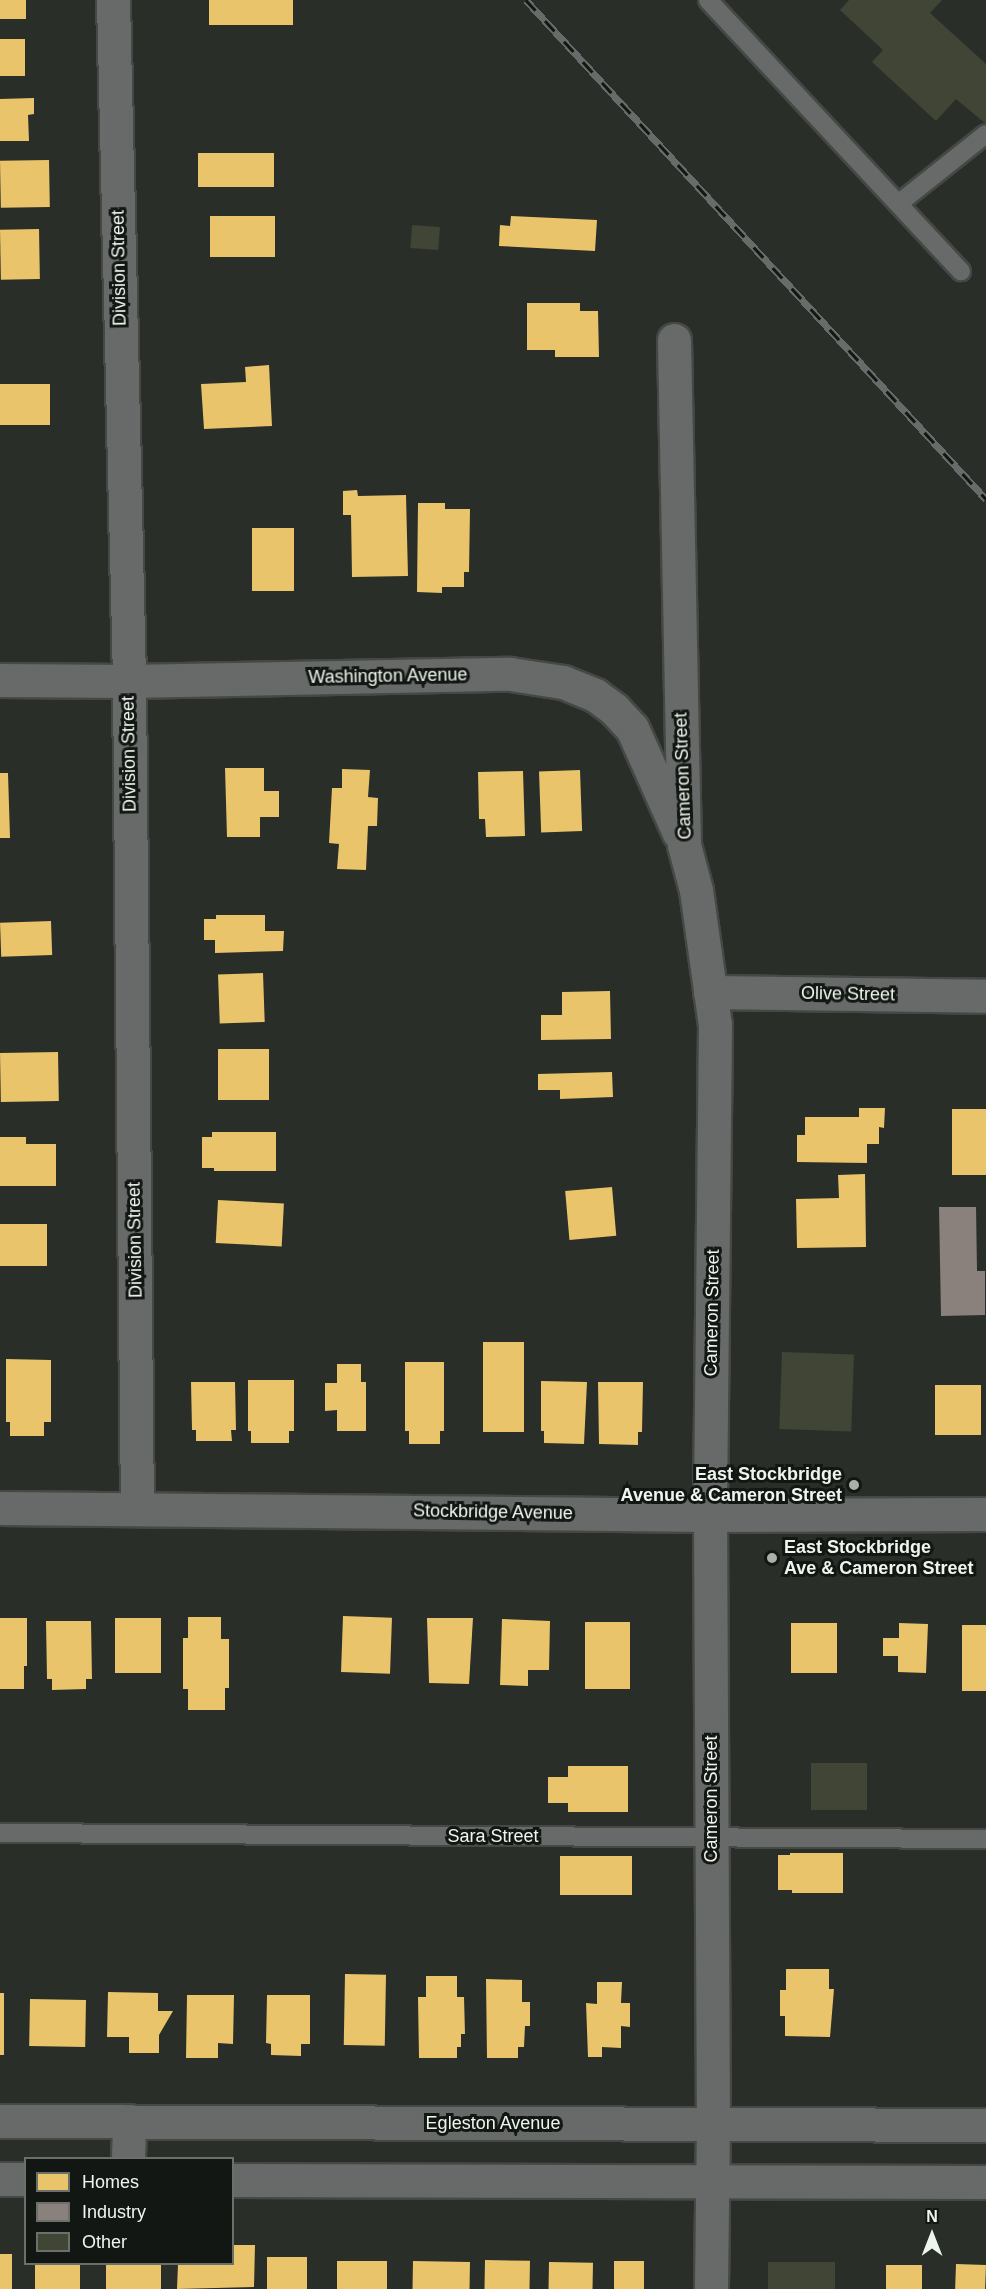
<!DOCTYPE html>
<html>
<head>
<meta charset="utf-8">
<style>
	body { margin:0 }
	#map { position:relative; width:986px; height:2289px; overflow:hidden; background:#292e29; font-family:Helvetica,sans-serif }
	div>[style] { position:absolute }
	.homes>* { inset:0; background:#e9c46a; transform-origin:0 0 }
	.industry>* { inset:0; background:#8a817c }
	.building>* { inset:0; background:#414535; transform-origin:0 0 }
	.roads { filter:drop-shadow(2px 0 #454945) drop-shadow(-2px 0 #454945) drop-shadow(0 2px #454945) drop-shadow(0 -2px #454945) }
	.lane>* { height:18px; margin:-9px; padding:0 9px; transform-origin:9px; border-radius:9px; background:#686a6a }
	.street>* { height:33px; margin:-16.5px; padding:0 16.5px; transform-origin:16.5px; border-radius:16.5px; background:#686a6a }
	.rail>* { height:7px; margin-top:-3.5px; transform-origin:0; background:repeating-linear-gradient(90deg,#131713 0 14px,#696b6a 0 28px); box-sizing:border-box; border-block:2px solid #696b6a }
	.dots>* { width:16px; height:16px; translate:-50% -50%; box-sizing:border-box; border:3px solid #131713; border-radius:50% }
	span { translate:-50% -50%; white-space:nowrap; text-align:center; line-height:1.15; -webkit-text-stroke:6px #131713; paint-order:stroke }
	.street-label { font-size:18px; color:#eef5ee }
	.poi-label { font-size:18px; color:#eef5ee; font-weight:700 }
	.right { translate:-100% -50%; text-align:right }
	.left { translate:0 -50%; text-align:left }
	.legend { position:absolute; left:24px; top:2157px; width:210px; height:108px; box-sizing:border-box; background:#131713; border:2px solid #6b706b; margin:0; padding:8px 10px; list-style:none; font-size:18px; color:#eef5ee }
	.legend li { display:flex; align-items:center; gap:12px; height:30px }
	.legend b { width:30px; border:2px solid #6b706b }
	.north { position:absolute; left:902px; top:2205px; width:60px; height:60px; -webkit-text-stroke:4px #131713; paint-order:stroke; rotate:0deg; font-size:16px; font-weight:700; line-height:24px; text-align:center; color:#eef5ee }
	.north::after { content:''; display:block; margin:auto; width:21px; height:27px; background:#eef5ee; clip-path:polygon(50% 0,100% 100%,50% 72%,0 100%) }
</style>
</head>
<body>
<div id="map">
	<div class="homes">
		<i style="left:0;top:0;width:26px;height:19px"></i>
		<i style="left:209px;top:0;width:84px;height:25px"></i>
		<i style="left:0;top:39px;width:25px;height:37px"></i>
		<i style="clip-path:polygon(34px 98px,34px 114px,28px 115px,29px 141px,0 141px,0 99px)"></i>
		<i style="left:198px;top:153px;width:76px;height:34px"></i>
		<i style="left:49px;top:160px;width:47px;height:49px;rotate:89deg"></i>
		<i style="left:275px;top:216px;width:41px;height:65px;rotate:90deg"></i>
		<i style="clip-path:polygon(511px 216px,597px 220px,595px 251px,499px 246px,500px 225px,510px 226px)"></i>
		<i style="left:39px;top:229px;width:50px;height:39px;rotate:89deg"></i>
		<i style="clip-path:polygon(527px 303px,580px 303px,580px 311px,598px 311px,599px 357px,555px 357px,555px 350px,527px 350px)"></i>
		<i style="clip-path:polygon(269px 365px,272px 426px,204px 429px,201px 384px,246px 382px,245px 367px)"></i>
		<i style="left:0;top:384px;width:50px;height:41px"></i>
		<i style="clip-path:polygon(357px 490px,358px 496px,406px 495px,408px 576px,352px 577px,351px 515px,343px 515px,343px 491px)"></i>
		<i style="clip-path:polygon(418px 503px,445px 503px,445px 509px,470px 509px,469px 572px,464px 572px,464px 587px,442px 587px,442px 593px,417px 592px)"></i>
		<i style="left:252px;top:528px;width:42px;height:63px"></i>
		<i style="clip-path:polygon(225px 768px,264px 768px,264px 791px,279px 791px,279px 817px,260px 817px,260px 837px,227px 837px)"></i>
		<i style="clip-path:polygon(342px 769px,370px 770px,368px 797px,378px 798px,377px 826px,368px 826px,366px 870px,337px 869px,339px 844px,329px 843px,332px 788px,342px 788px)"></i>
		<i style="left:580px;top:770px;width:61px;height:41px;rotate:88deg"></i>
		<i style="clip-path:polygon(523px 771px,525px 836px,486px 837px,485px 819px,479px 819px,478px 772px)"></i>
		<i style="clip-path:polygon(0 773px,8px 773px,10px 838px,0 838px)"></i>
		<i style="clip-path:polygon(216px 915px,265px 915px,265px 931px,284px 931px,283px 951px,215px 953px,215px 940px,204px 940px,204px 919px,216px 919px)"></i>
		<i style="left:51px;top:921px;width:34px;height:51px;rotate:88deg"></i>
		<i style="left:263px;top:973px;width:49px;height:45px;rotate:88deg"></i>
		<i style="clip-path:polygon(610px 991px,611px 1039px,541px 1040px,541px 1015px,562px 1015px,562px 992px)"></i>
		<i style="left:269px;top:1049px;width:51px;height:51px;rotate:90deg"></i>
		<i style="left:58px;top:1052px;width:49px;height:58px;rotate:89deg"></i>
		<i style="clip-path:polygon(612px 1072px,613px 1097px,560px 1099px,560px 1090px,538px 1090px,538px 1074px)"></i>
		<i style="clip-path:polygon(859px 1108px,885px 1108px,884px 1128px,879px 1127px,879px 1144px,867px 1144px,867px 1163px,797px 1162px,797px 1135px,805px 1135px,805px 1117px,859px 1117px)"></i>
		<i style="left:952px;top:1109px;width:34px;height:66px"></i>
		<i style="clip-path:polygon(212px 1132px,276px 1132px,276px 1171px,214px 1171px,214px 1168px,202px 1168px,202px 1137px,212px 1137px)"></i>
		<i style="clip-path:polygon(0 1137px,26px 1137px,26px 1144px,56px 1144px,56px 1186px,0 1186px)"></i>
		<i style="clip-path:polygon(865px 1174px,866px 1247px,797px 1248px,796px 1199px,839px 1198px,838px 1175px)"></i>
		<i style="left:612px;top:1187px;width:49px;height:47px;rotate:85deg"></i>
		<i style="left:218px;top:1200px;width:66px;height:43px;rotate:3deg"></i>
		<i style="left:0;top:1224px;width:47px;height:42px"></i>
		<i style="left:483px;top:1342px;width:41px;height:90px"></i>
		<i style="clip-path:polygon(6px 1359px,51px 1360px,51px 1422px,44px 1422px,44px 1436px,10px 1436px,10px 1422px,6px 1422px)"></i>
		<i style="clip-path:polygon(405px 1362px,444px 1362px,444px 1431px,440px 1431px,440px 1444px,409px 1444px,409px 1431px,405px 1431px)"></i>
		<i style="clip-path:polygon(337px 1364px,361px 1364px,361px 1382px,366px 1382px,366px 1431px,337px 1431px,337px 1410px,325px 1411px,325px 1383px,337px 1383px)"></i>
		<i style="clip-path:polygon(248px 1380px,294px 1380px,294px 1431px,289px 1431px,289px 1443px,251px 1443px,251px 1431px,248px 1431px)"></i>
		<i style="clip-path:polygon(541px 1381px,587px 1382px,584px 1444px,544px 1443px,544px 1431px,541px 1431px)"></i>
		<i style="clip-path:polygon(191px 1382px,235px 1382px,236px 1430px,231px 1430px,232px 1441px,196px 1441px,196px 1430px,192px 1430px)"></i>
		<i style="clip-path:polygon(598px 1382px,643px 1382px,642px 1432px,638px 1432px,638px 1445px,599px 1444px)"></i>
		<i style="left:935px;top:1385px;width:46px;height:50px"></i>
		<i style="left:343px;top:1616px;width:49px;height:56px;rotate:2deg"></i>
		<i style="clip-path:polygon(188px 1617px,221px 1617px,221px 1639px,229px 1639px,229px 1688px,225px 1688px,225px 1710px,188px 1710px,188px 1689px,183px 1689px,183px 1638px,188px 1638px)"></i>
		<i style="clip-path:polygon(0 1618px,27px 1618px,27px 1666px,24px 1666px,24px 1689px,0 1689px)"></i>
		<i style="left:115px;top:1618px;width:46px;height:55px"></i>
		<i style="clip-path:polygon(427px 1618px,473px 1618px,469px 1684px,429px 1683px)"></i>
		<i style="clip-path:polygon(502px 1619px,550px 1621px,549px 1670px,528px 1670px,528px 1686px,500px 1685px)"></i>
		<i style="clip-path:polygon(46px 1621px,91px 1621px,92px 1679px,86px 1679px,86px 1689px,52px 1690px,52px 1679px,47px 1679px)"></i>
		<i style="left:585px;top:1622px;width:45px;height:67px"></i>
		<i style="left:791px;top:1623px;width:46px;height:50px"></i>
		<i style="clip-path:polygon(899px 1623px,928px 1624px,926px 1673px,898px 1672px,898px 1656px,883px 1656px,883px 1638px,899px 1638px)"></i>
		<i style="left:962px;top:1625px;width:24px;height:66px"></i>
		<i style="clip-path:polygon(568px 1766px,628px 1766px,628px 1812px,568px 1812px,568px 1803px,548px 1803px,548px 1777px,568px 1777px)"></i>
		<i style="clip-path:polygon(790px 1853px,843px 1853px,843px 1893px,792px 1893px,792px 1890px,778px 1890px,778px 1855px,790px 1855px)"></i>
		<i style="left:560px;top:1856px;width:72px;height:39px"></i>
		<i style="clip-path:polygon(786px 1969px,829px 1969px,829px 1989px,834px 1989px,830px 2037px,785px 2036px,785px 2016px,780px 2016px,780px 1990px,786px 1990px)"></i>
		<i style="left:345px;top:1974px;width:41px;height:71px;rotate:1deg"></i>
		<i style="clip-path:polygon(426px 1976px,457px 1976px,457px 1997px,464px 1997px,465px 2034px,461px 2034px,461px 2047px,457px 2047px,457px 2058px,419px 2058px,418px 1997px,426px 1997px)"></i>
		<i style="clip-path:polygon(486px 1979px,522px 1980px,522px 2002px,530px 2002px,530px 2026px,525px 2026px,524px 2047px,518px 2047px,518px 2058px,487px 2058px)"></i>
		<i style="clip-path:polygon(597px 1982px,622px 1982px,621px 2003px,630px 2003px,630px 2027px,621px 2026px,621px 2048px,602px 2047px,602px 2057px,588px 2057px,586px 2003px,597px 2004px)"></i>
		<i style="clip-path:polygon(108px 1992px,158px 1993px,158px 2011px,173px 2011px,159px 2035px,159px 2053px,129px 2053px,129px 2037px,107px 2037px)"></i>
		<i style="left:0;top:1993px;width:4px;height:62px"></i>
		<i style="clip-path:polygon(187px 1995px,234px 1995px,233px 2044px,218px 2043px,218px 2058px,186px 2058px)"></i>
		<i style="clip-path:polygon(267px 1995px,310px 1995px,310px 2044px,301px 2044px,301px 2056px,271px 2055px,271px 2044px,266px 2043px)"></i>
		<i style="left:30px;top:1999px;width:56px;height:47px;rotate:1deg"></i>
		<i style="clip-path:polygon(232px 2245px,255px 2245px,254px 2287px,177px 2289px,178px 2264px,232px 2264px)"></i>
		<i style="left:0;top:2254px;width:12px;height:35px"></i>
		<i style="left:267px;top:2257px;width:40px;height:32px"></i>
		<i style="left:485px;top:2260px;width:45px;height:29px;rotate:1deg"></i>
		<i style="left:337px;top:2261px;width:50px;height:28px"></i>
		<i style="left:413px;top:2261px;width:57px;height:28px;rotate:1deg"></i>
		<i style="left:644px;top:2261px;width:28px;height:30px;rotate:90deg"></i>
		<i style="left:549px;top:2262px;width:44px;height:27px;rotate:1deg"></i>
		<i style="left:35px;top:2264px;width:45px;height:25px"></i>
		<i style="left:106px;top:2264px;width:55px;height:25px"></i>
		<i style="left:956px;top:2264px;width:30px;height:25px;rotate:2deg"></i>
		<i style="left:886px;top:2265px;width:36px;height:24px"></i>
	</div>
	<div class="industry">
		<i style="clip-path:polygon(939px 1207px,976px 1207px,977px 1271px,985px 1271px,985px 1315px,941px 1316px)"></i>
	</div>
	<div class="building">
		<i style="clip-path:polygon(849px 0,942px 0,930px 13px,986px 64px,986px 124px,956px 99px,936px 121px,872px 62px,883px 50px,840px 10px)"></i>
		<i style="left:412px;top:225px;width:28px;height:23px;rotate:4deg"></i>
		<i style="left:782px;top:1352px;width:72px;height:77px;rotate:2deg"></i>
		<i style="left:811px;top:1763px;width:56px;height:47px"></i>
		<i style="left:768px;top:2262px;width:67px;height:27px"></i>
	</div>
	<div class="roads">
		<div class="lane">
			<i style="left:708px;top:0;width:371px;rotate:47deg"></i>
			<i style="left:898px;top:204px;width:112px;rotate:-38.5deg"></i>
			<i style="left:0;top:1833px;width:986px;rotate:0.35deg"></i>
		</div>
		<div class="street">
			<i style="left:113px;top:0;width:681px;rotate:88.65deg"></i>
			<i style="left:129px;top:681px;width:827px;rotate:89.45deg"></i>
			<i style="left:674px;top:340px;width:505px;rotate:88.87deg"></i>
			<i style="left:684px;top:845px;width:47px;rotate:75.1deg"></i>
			<i style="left:696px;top:890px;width:136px;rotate:82deg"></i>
			<i style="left:715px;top:1025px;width:490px;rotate:90.6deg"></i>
			<i style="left:710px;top:1515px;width:608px;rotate:89.72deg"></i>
			<i style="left:713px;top:2123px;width:166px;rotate:90.7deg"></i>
			<i style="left:0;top:680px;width:129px;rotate:0.4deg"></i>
			<i style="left:129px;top:681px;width:381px;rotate:-1.1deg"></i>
			<i style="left:510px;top:674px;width:54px;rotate:8.6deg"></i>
			<i style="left:563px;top:682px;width:35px;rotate:22deg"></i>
			<i style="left:595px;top:695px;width:24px;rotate:36deg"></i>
			<i style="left:614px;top:709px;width:26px;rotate:47deg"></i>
			<i style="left:632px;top:728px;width:115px;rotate:65.9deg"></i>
			<i style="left:710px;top:992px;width:276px;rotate:0.8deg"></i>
			<i style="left:0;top:1508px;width:710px;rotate:0.56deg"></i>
			<i style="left:710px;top:1515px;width:276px;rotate:-0.2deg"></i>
			<i style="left:0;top:2121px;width:986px;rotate:0.23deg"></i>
			<i style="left:128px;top:2158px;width:37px;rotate:-88deg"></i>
			<i style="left:0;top:2179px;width:26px"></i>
			<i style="left:232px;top:2180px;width:754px;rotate:0.15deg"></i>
		</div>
	</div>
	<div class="rail">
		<i style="left:526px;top:0;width:679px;rotate:47.33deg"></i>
	</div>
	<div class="dots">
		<i style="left:854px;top:1485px;background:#a9afa9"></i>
		<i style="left:772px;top:1558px;background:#a9afa9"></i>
	</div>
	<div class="street-label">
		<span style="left:119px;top:268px;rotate:-91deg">Division Street</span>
		<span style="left:388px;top:676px;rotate:-1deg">Washington Avenue</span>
		<span style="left:129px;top:754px;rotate:-91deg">Division Street</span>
		<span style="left:683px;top:776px;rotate:-92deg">Cameron Street</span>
		<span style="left:848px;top:994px;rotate:1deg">Olive Street</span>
		<span style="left:135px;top:1240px;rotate:-91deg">Division Street</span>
		<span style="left:712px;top:1313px;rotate:-89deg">Cameron Street</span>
		<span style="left:493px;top:1512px;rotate:1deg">Stockbridge Avenue</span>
		<span style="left:711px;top:1799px;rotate:-90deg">Cameron Street</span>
		<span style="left:493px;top:1836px">Sara Street</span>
		<span style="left:493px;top:2123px">Egleston Avenue</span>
	</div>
	<div class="poi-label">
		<span class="right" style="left:842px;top:1485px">East Stockbridge<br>Avenue &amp; Cameron Street</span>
		<span class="left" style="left:784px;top:1558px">East Stockbridge<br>Ave &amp; Cameron Street</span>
	</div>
	<ul class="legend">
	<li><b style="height:16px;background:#e9c46a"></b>Homes</li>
	<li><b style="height:16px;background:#8a817c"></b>Industry</li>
	<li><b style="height:16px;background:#414535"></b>Other</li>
	</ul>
	<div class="north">N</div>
</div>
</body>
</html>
